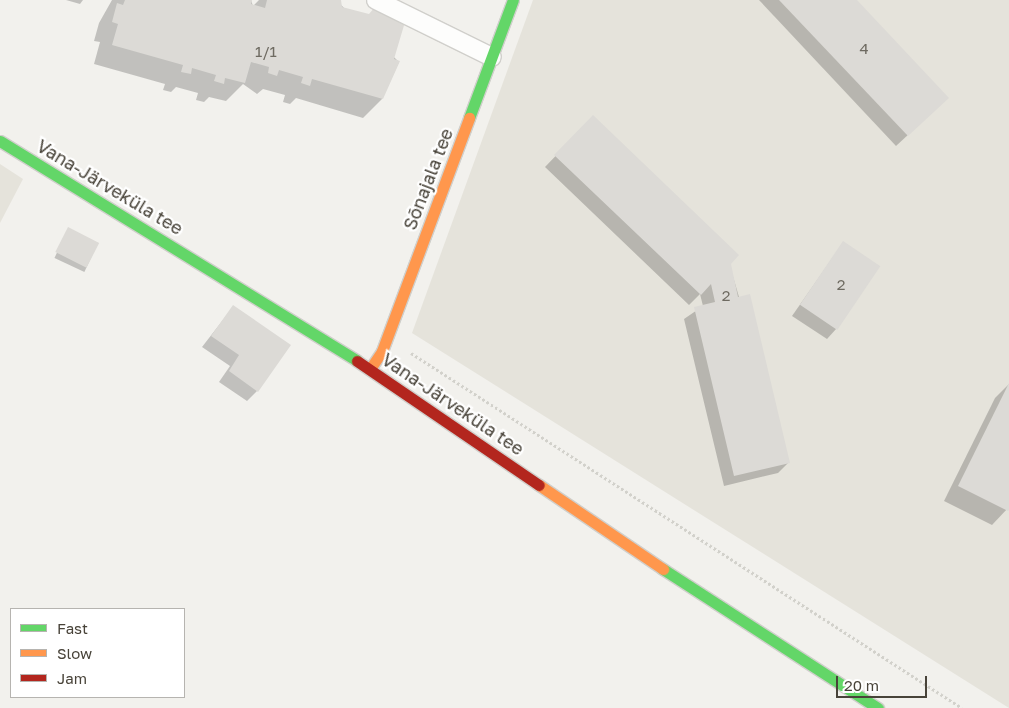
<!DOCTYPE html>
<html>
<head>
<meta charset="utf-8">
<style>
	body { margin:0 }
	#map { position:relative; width:1009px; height:708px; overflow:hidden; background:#f2f1ed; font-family:"Golos Text",sans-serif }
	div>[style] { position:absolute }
	.residential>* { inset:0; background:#e5e3db }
	.shadow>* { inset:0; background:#0003; transform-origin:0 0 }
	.building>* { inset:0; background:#dcdad6; transform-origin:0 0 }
	.path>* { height:3px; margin-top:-1.5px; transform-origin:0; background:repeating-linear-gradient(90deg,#d2d1cb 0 2.5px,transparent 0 5px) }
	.roads { filter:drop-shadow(1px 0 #d0cfcb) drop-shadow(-1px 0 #d0cfcb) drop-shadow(0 1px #d0cfcb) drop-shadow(0 -1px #d0cfcb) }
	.lane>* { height:18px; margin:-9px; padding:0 9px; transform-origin:9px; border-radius:9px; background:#fdfdfc }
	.fast>* { height:11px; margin:-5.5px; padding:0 5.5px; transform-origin:5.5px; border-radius:5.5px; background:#63d668 }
	.slow>* { height:11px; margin:-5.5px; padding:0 5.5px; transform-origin:5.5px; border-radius:5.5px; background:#ff974d }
	.jam>* { height:11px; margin:-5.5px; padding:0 5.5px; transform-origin:5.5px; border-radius:5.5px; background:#b3261e }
	span { translate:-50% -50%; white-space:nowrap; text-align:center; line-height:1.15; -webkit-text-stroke:4.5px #fff; paint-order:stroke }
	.number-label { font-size:15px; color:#6e6a61 }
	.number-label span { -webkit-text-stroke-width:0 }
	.street-label { font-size:18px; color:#484339 }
	.legend { position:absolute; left:10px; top:608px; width:175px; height:90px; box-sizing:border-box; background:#fff; border:1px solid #b6b4b0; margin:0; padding:6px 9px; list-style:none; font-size:15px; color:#484339 }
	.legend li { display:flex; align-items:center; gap:10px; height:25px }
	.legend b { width:25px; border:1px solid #b6b4b0 }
	.scale { position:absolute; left:836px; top:676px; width:91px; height:22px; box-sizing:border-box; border:2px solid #484339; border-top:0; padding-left:6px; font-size:15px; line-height:18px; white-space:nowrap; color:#484339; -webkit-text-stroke:4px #fff; paint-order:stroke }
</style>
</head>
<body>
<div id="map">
	<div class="residential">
		<i style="clip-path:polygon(533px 0,1009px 0,1009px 708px,412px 333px)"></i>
		<i style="clip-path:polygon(0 164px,23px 179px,0 223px)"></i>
	</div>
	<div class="shadow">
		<i style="clip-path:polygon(66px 0,83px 0,80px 4px)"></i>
		<i style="clip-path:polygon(112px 0,251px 0,253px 6px,259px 0,336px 0,399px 62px,382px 99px,363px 118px,296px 98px,290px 104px,283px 102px,285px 95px,263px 89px,257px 94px,243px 84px,226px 101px,209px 97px,204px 102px,196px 100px,198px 93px,176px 87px,171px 92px,163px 90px,165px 84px,94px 64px,100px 42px,94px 41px,99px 23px)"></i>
		<i style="clip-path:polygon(759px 0,855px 0,937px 108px,896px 146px)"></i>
		<i style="clip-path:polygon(593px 117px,729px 263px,788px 463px,778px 473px,724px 486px,684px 319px,703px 306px,700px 294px,689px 305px,545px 167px)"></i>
		<i style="left:68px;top:229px;width:33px;height:32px;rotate:25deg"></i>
		<i style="clip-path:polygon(843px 243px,837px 328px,827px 339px,792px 316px)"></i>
		<i style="clip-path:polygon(233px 307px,257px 391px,247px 401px,219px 382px,230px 366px,202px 347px)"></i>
		<i style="clip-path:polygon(1009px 384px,1009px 507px,992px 525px,944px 501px,995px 398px)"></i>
	</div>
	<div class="building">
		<i style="clip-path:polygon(125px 0,252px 0,251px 4px,265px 8px,267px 0,341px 0,342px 7px,369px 14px,375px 7px,405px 22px,394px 59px,400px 61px,383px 99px,312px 79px,310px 86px,301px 83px,303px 77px,279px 70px,277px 76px,268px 73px,269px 67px,251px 62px,245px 83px,225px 78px,224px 84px,214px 81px,216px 75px,192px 68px,191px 74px,181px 72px,183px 65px,112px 45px,118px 24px,112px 22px,117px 3px,123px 5px)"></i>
		<i style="clip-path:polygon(779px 0,857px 0,949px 98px,908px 136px)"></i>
		<i style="clip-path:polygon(593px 115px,739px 255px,731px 264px,738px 297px,750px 294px,790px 463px,734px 476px,694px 307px,715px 302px,711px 284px,701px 295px,554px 155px)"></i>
		<i style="left:68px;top:227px;width:35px;height:28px;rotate:27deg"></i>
		<i style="left:843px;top:241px;width:45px;height:77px;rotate:34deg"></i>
		<i style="clip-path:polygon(233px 305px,291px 345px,258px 392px,229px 371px,239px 355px,211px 336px)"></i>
		<i style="clip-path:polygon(1009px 383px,1009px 510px,1008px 511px,958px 486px)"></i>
	</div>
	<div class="path">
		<i style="left:411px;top:353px;width:655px;rotate:32.79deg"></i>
	</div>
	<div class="roads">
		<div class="lane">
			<i style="left:376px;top:0;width:129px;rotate:26.2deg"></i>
		</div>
		<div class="fast">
			<i style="left:469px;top:118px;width:126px;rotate:-69.6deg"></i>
			<i style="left:0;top:141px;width:419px;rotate:31.6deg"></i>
			<i style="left:663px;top:569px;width:256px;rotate:32.9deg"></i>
		</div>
		<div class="slow">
			<i style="left:370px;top:369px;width:22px;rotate:-56deg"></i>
			<i style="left:382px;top:351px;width:249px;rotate:-69.5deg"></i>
			<i style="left:539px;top:485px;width:150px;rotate:34.1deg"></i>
		</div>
		<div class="jam">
			<i style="left:357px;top:361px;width:220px;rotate:34.3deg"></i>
		</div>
	</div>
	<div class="number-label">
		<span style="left:864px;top:49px">4</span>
		<span style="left:266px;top:52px">1/1</span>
		<span style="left:841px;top:285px">2</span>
		<span style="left:726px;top:296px">2</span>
	</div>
	<div class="street-label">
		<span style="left:428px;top:179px;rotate:-69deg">Sõnajala tee</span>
		<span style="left:110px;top:187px;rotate:31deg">Vana-Järveküla tee</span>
		<span style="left:453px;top:404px;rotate:34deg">Vana-Järveküla tee</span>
	</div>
	<ul class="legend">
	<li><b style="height:6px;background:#63d668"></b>Fast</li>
	<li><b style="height:6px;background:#ff974d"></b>Slow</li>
	<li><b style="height:6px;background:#b3261e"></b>Jam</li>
	</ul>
	<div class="scale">20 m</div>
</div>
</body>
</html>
